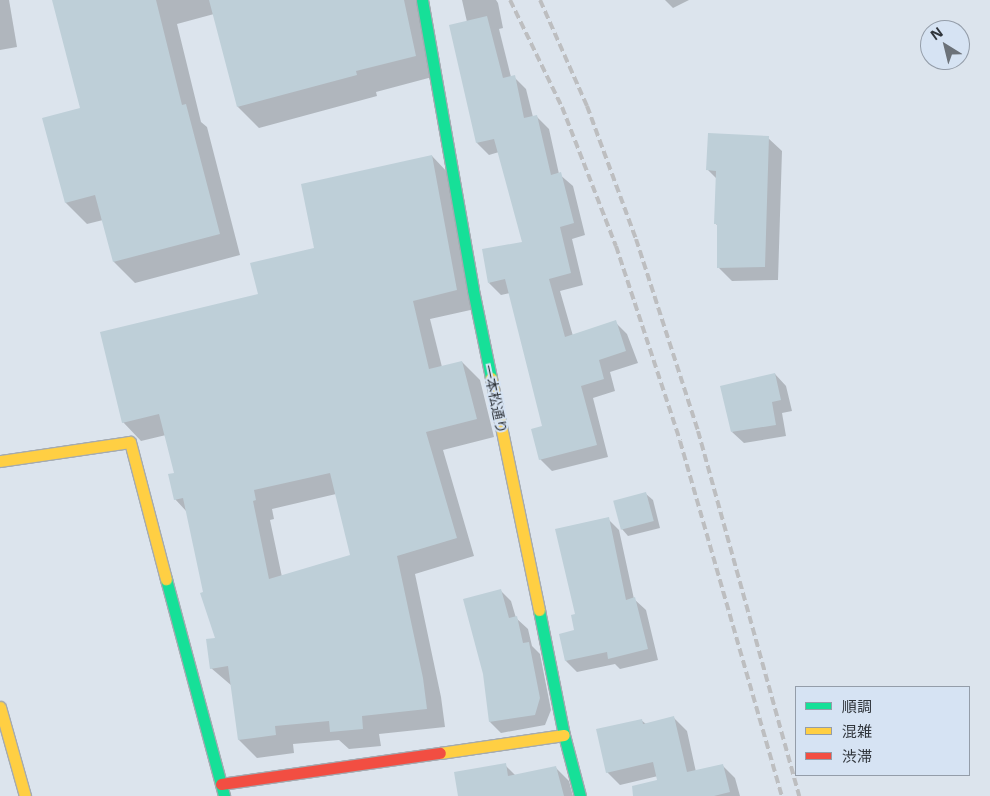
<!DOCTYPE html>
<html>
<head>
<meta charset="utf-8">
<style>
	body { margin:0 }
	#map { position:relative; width:990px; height:796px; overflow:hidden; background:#dce4ed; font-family:"Open Sans","Noto Sans JP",sans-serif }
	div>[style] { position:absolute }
	.shadow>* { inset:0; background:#0003 }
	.building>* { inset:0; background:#becfd8; transform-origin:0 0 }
	.roads { filter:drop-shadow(1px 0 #a4aab1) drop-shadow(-1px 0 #a4aab1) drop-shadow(0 1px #a4aab1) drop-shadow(0 -1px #a4aab1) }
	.fast>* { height:11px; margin:-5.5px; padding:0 5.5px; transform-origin:5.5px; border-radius:5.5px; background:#16e098 }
	.slow>* { height:11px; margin:-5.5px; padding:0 5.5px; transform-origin:5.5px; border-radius:5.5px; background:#ffcf43 }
	.jam>* { height:11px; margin:-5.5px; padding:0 5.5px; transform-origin:5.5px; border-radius:5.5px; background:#f24e42 }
	.rail>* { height:4px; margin-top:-2px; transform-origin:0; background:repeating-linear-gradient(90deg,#bdbec0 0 8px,transparent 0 12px) }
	span { translate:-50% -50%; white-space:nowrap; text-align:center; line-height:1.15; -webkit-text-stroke:4px #d6e3f3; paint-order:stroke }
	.street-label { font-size:14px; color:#30353b }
	.legend { position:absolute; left:795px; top:686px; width:175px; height:90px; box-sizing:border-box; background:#d6e3f3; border:1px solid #949da9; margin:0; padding:6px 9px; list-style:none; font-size:15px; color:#30353b }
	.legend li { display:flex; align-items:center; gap:10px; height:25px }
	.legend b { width:25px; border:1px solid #949da9 }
	.north { position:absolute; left:920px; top:20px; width:50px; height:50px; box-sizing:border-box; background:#d6e3f3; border:1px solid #949da9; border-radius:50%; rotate:324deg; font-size:14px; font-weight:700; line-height:20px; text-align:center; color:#30353b }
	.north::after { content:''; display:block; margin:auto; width:18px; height:22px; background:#6c7279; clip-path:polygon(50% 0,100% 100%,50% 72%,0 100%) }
</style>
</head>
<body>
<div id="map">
	<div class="shadow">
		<i style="clip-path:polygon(0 0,9px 0,17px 47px,0 50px)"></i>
		<i style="clip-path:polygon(53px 0,418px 0,436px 76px,376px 92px,377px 96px,259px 128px,238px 107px,214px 14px,177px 24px,201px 122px,207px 127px,240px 255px,135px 283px,114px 262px,103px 220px,87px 224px,66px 203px,44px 119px,81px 109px)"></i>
		<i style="clip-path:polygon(462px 0,496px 0,498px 3px,503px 28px,499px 29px,511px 77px,514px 77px,526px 89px,533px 117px,537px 117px,549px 129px,559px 174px,573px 186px,585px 235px,572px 239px,583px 285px,560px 291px,573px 336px,615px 322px,627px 334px,638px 363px,610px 372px,615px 391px,593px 398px,608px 457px,552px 471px,540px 459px,544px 427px,510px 293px,501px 295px,489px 283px,523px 243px,499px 152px,489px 155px,477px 143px,467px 22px)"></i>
		<i style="clip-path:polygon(665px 0,689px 0,673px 8px)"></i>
		<i style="clip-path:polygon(768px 138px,782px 151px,778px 280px,732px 281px,719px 268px,718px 226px,715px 223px,717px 179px,708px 170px)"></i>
		<i style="clip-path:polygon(evenodd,432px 156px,450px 175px,475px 309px,430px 319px,442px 367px,462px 362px,480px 380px,494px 437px,443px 450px,474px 556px,415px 574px,441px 697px,445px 727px,379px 734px,381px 746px,349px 749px,339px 740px,293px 744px,294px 753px,257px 758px,239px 740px,232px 686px,211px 668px,217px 639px,187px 512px,175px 499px,176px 474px,166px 435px,141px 441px,123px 422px,259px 295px,432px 156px,336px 494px,352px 556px,282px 577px,270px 520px,274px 519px,272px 509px,336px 494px)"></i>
		<i style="clip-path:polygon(775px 374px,786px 386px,792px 411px,782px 413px,786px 436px,744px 443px,732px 432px)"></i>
		<i style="clip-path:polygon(646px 494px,653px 500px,660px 528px,628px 536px,622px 529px)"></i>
		<i style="clip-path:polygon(608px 519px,619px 530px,634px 599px,646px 610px,658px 660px,620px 669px,615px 664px,577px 672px,566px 661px,561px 635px,576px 631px,577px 615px)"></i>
		<i style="clip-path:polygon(500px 590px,511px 601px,516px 618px,528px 629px,532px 646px,540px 654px,551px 710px,545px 725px,501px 733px,490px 722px,484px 674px)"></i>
		<i style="clip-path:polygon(674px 718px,687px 731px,696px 772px,722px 765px,735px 778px,740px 796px,663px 796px,658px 776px,620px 785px,607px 772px,641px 720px,646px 724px)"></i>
		<i style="clip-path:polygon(505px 765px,516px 776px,556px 768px,569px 781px,573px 796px,460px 796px)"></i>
	</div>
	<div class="building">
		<i style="clip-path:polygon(52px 0,156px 0,182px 105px,186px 104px,220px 234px,113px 262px,95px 195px,65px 203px,42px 118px,80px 108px)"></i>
		<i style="clip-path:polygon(209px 0,404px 0,416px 56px,356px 71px,357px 75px,237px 107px)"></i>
		<i style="clip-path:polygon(487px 16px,503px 78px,515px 75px,524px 118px,537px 115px,551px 175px,561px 172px,574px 223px,560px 227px,571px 273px,549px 279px,565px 337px,616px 320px,626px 351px,599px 360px,604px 379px,581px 386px,597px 445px,539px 460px,531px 429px,542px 426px,505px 279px,488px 283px,482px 249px,522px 242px,494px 139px,476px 143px,449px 25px)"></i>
		<i style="clip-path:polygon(708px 133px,769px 136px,765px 267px,717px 268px,717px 224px,714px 224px,716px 171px,706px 170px)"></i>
		<i style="clip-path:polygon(evenodd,432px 155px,457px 290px,413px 301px,429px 369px,462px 361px,477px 419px,426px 432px,457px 538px,397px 556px,423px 678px,427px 709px,362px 716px,363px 729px,330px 732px,329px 721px,275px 726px,276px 735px,238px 740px,228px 666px,210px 669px,206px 639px,215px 638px,200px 593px,203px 592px,183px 498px,174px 500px,168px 474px,174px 473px,159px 414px,122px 423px,100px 332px,258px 294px,250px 263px,314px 248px,301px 184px,432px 155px,330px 473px,350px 555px,269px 579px,253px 501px,256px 500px,254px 490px,330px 473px)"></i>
		<i style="clip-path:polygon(775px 373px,781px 400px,772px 402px,776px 425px,731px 432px,720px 386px)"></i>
		<i style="left:646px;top:492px;width:30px;height:34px;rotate:75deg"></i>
		<i style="clip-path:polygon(609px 517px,626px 600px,635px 597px,648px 649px,608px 659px,607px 652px,565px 661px,559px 634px,574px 630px,571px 615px,575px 614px,555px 529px)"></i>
		<i style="clip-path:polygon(501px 589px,509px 618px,517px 616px,523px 643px,529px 642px,540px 698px,535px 715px,489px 722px,483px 674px,463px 599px)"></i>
		<i style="clip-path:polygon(674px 716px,687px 772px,723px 764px,730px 792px,714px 796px,633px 796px,632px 786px,657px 780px,653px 762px,606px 773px,596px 729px,642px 719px,643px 724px)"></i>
		<i style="clip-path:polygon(506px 763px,508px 776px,556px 766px,564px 796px,458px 796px,454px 772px)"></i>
	</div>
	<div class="roads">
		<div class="fast">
			<i style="left:422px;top:0;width:294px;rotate:80deg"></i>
			<i style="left:473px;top:290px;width:90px;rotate:78.4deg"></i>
			<i style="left:166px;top:579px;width:225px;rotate:75deg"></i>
			<i style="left:539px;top:610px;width:127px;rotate:78.7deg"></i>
			<i style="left:564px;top:735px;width:63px;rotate:75.3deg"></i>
		</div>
		<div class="slow">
			<i style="left:491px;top:378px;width:237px;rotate:78.3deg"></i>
			<i style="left:0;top:461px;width:131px;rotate:-8.3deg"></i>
			<i style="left:130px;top:442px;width:142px;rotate:75.3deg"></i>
			<i style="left:0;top:707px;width:92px;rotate:74.3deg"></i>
			<i style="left:440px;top:753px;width:125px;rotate:-8.3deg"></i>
		</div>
		<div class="jam">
			<i style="left:221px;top:784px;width:221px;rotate:-8.1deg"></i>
		</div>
	</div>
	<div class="rail">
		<i style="left:510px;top:0;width:119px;rotate:64.1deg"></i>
		<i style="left:562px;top:107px;width:149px;rotate:68.8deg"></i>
		<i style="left:616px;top:246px;width:205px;rotate:71.8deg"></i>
		<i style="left:680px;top:441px;width:369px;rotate:74deg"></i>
		<i style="left:540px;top:0;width:116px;rotate:66.1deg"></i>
		<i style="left:587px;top:106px;width:142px;rotate:69.8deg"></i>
		<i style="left:636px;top:239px;width:202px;rotate:72.1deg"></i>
		<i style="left:698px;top:431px;width:379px;rotate:74.5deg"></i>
	</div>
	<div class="street-label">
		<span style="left:495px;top:399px;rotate:78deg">一本松通り</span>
	</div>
	<ul class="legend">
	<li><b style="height:6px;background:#16e098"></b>順調</li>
	<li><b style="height:6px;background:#ffcf43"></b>混雑</li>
	<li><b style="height:6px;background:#f24e42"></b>渋滞</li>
	</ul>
	<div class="north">N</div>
</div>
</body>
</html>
